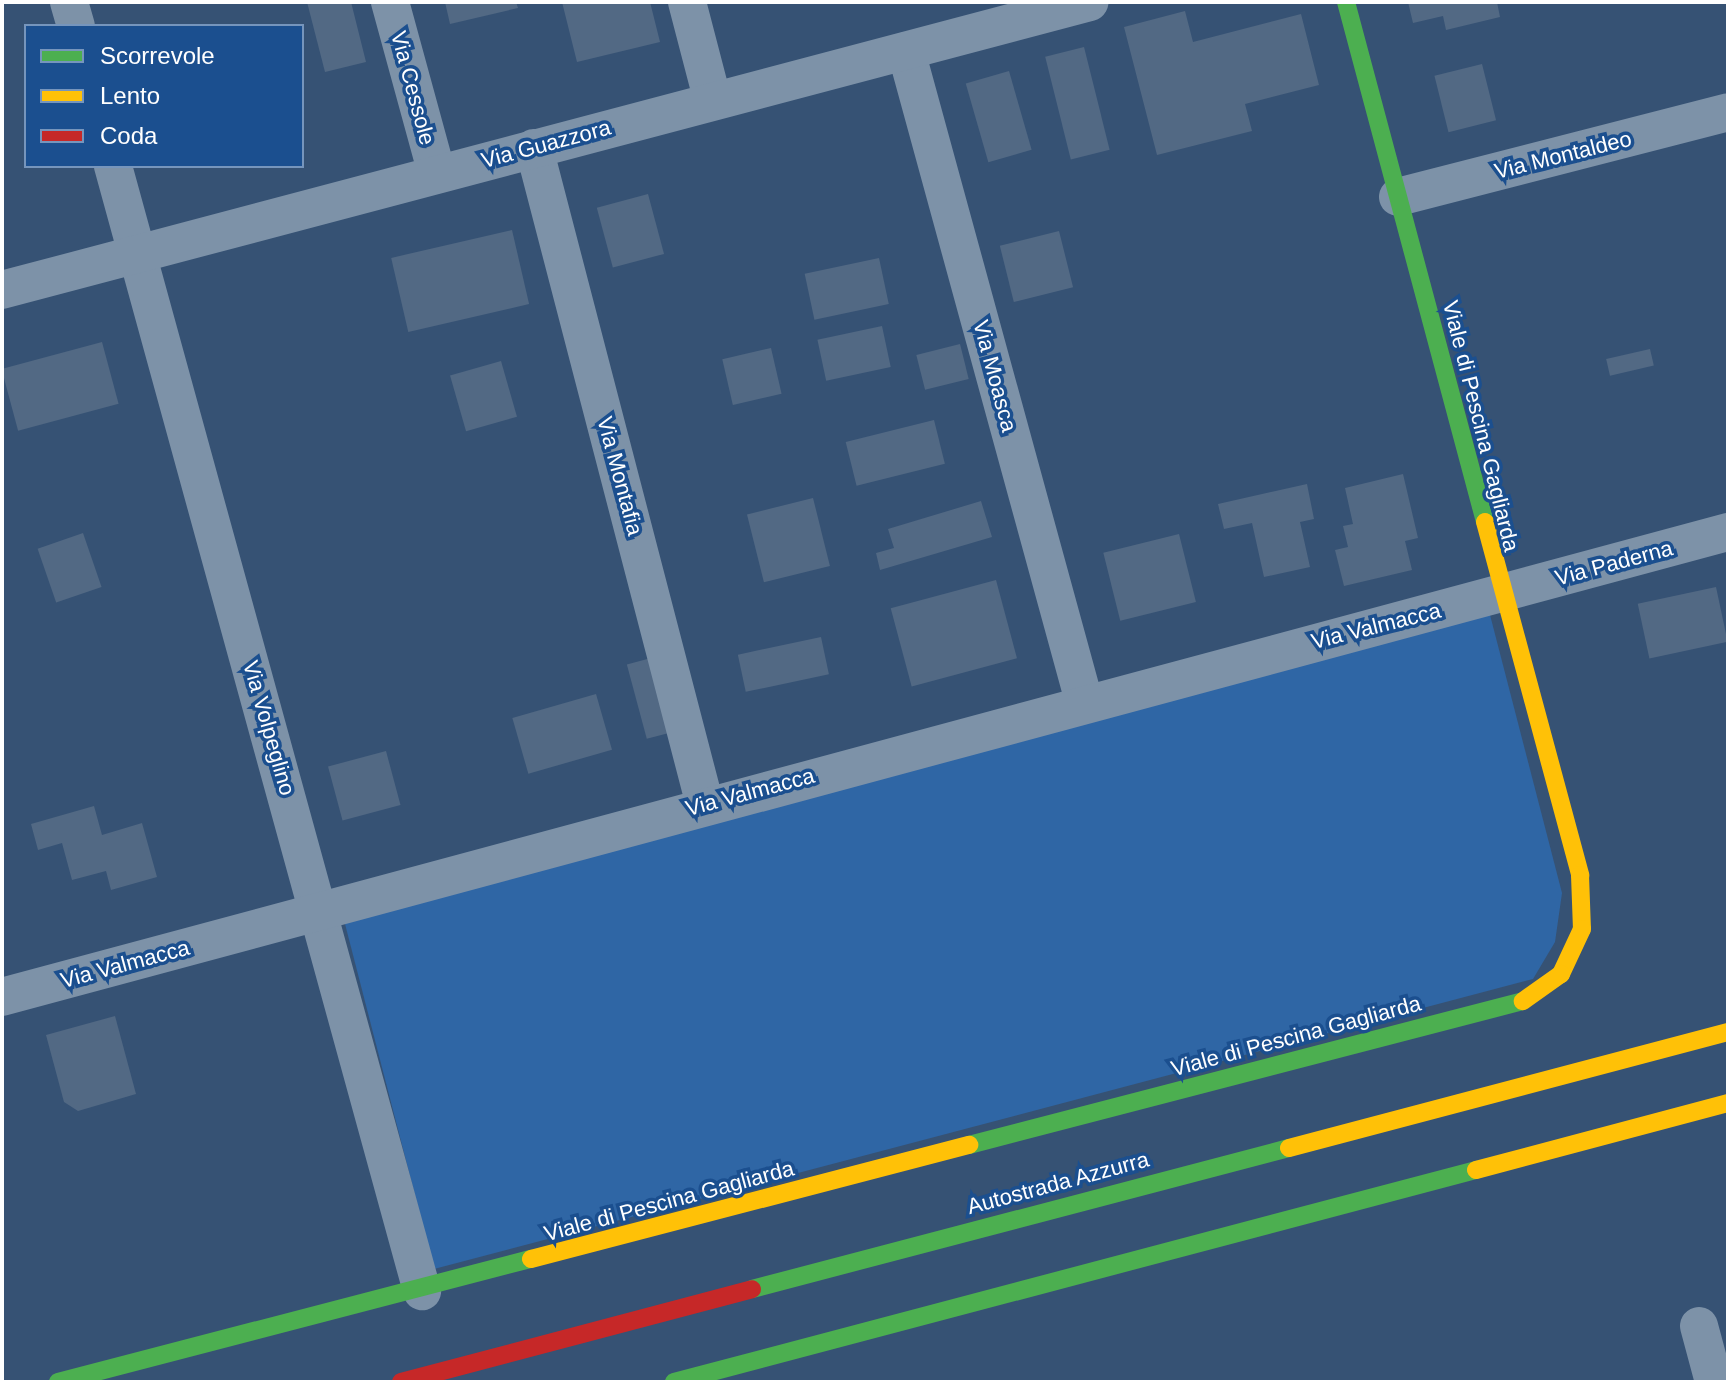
<!DOCTYPE html>
<html>
<head>
<meta charset="utf-8">
<style>
	body { margin:0 }
	#map { position:relative; width:1730px; height:1384px; overflow:hidden; background:#365274; font-family:Arial,sans-serif }
	div>[style] { position:absolute }
	.green>* { inset:0; background:#2f66a5 }
	.building>* { inset:0; background:#526984; transform-origin:0 0 }
	.street>* { height:38px; margin:-19px; padding:0 19px; transform-origin:19px; border-radius:19px; background:#7d92a8 }
	.fast>* { height:18px; margin:-9px; padding:0 9px; transform-origin:9px; border-radius:9px; background:#4caf50 }
	.slow>* { height:18px; margin:-9px; padding:0 9px; transform-origin:9px; border-radius:9px; background:#ffc107 }
	.jam>* { height:18px; margin:-9px; padding:0 9px; transform-origin:9px; border-radius:9px; background:#c62828 }
	span { translate:-50% -50%; white-space:nowrap; text-align:center; line-height:1.15; -webkit-text-stroke:7px #1b4f8f; paint-order:stroke }
	.street-label { font-size:22px; color:#fff }
	.frame { position:absolute; inset:0; border:4px solid #fff; pointer-events:none }
	.legend { position:absolute; left:24px; top:24px; width:280px; height:144px; box-sizing:border-box; background:#1b4f8f; border:2px solid #7695bc; margin:0; padding:10px 14px; list-style:none; font-size:24px; color:#fff }
	.legend li { display:flex; align-items:center; gap:16px; height:40px }
	.legend b { width:40px; border:2px solid #7695bc }
</style>
</head>
<body>
<div id="map">
	<div class="green">
		<i style="clip-path:polygon(1489px 611px,1562px 893px,1555px 942px,1533px 979px,434px 1269px,344px 920px)"></i>
	</div>
	<div class="building">
		<i style="clip-path:polygon(307px 2px,351px 2px,366px 62px,325px 72px)"></i>
		<i style="clip-path:polygon(445px 2px,516px 2px,518px 8px,450px 24px)"></i>
		<i style="clip-path:polygon(562px 2px,650px 2px,660px 42px,577px 62px)"></i>
		<i style="clip-path:polygon(1408px 2px,1497px 2px,1500px 17px,1446px 30px,1443px 16px,1413px 23px)"></i>
		<i style="clip-path:polygon(1185px 11px,1193px 42px,1301px 14px,1319px 85px,1245px 104px,1252px 131px,1157px 155px,1124px 27px)"></i>
		<i style="left:1084px;top:47px;width:106px;height:40px;rotate:76deg"></i>
		<i style="left:1482px;top:64px;width:58px;height:49px;rotate:76deg"></i>
		<i style="left:1009px;top:71px;width:82px;height:45px;rotate:74deg"></i>
		<i style="left:648px;top:194px;width:62px;height:53px;rotate:75deg"></i>
		<i style="left:512px;top:230px;width:76px;height:124px;rotate:77deg"></i>
		<i style="left:1059px;top:231px;width:58px;height:61px;rotate:76deg"></i>
		<i style="left:879px;top:258px;width:47px;height:76px;rotate:78deg"></i>
		<i style="left:882px;top:326px;width:42px;height:66px;rotate:78deg"></i>
		<i style="left:102px;top:342px;width:64px;height:104px;rotate:75deg"></i>
		<i style="left:960px;top:344px;width:36px;height:45px;rotate:76deg"></i>
		<i style="left:771px;top:348px;width:47px;height:50px;rotate:77deg"></i>
		<i style="left:1650px;top:349px;width:17px;height:45px;rotate:77deg"></i>
		<i style="left:501px;top:361px;width:58px;height:53px;rotate:74deg"></i>
		<i style="left:934px;top:420px;width:45px;height:91px;rotate:76deg"></i>
		<i style="clip-path:polygon(1403px 474px,1418px 538px,1405px 541px,1412px 570px,1344px 586px,1335px 550px,1348px 547px,1343px 526px,1353px 524px,1345px 488px)"></i>
		<i style="clip-path:polygon(1307px 484px,1314px 519px,1300px 522px,1310px 567px,1264px 577px,1252px 523px,1224px 529px,1218px 504px)"></i>
		<i style="left:813px;top:498px;width:70px;height:68px;rotate:76deg"></i>
		<i style="clip-path:polygon(981px 501px,992px 537px,880px 570px,876px 553px,894px 548px,888px 529px)"></i>
		<i style="left:83px;top:533px;width:57px;height:48px;rotate:71deg"></i>
		<i style="left:1179px;top:534px;width:70px;height:78px;rotate:76deg"></i>
		<i style="left:996px;top:580px;width:81px;height:109px;rotate:75deg"></i>
		<i style="left:1716px;top:587px;width:56px;height:80px;rotate:78deg"></i>
		<i style="left:821px;top:637px;width:38px;height:85px;rotate:78deg"></i>
		<i style="left:651px;top:658px;width:77px;height:25px;rotate:75deg"></i>
		<i style="left:596px;top:694px;width:58px;height:87px;rotate:74deg"></i>
		<i style="left:386px;top:751px;width:56px;height:60px;rotate:75deg"></i>
		<i style="clip-path:polygon(94px 806px,102px 835px,142px 823px,157px 877px,111px 890px,106px 871px,72px 880px,62px 843px,38px 850px,31px 824px)"></i>
		<i style="clip-path:polygon(115px 1016px,136px 1094px,78px 1111px,64px 1102px,46px 1035px)"></i>
	</div>
	<div class="street">
		<i style="left:69px;top:2px;width:25px;rotate:74deg"></i>
		<i style="left:390px;top:2px;width:178px;rotate:74.7deg"></i>
		<i style="left:687px;top:2px;width:99px;rotate:75.4deg"></i>
		<i style="left:906px;top:51px;width:674px;rotate:74.69deg"></i>
		<i style="left:534px;top:148px;width:679px;rotate:75.41deg"></i>
		<i style="left:113px;top:166px;width:1167px;rotate:74.64deg"></i>
		<i style="left:1398px;top:197px;width:341px;rotate:-14.4deg"></i>
		<i style="left:2px;top:290px;width:1125px;rotate:-14.83deg"></i>
		<i style="left:2px;top:997px;width:1788px;rotate:-15.08deg"></i>
		<i style="left:1699px;top:1326px;width:58px;rotate:75deg"></i>
	</div>
	<div class="fast">
		<i style="left:1346px;top:2px;width:538px;rotate:75.03deg"></i>
		<i style="left:969px;top:1145px;width:572px;rotate:-14.57deg"></i>
		<i style="left:752px;top:1289px;width:555px;rotate:-14.71deg"></i>
		<i style="left:58px;top:1382px;width:489px;rotate:-14.6deg"></i>
		<i style="left:674px;top:1382px;width:830px;rotate:-14.81deg"></i>
	</div>
	<div class="slow">
		<i style="left:1485px;top:522px;width:366px;rotate:74.9deg"></i>
		<i style="left:1580px;top:875px;width:54px;rotate:87.9deg"></i>
		<i style="left:1582px;top:929px;width:50px;rotate:115deg"></i>
		<i style="left:1561px;top:974px;width:47px;rotate:144.6deg"></i>
		<i style="left:1289px;top:1148px;width:454px;rotate:-14.8deg"></i>
		<i style="left:1476px;top:1170px;width:261px;rotate:-14.9deg"></i>
		<i style="left:531px;top:1259px;width:453px;rotate:-14.6deg"></i>
	</div>
	<div class="jam">
		<i style="left:401px;top:1382px;width:363px;rotate:-14.8deg"></i>
	</div>
	<div class="street-label">
		<span style="left:413px;top:88px;rotate:75deg">Via Cessole</span>
		<span style="left:546px;top:144px;rotate:-15deg">Via Guazzora</span>
		<span style="left:1563px;top:155px;rotate:-14deg">Via Montaldeo</span>
		<span style="left:995px;top:376px;rotate:75deg">Via Moasca</span>
		<span style="left:1481px;top:426px;rotate:76deg">Viale di Pescina Gagliarda</span>
		<span style="left:620px;top:476px;rotate:75deg">Via Montafia</span>
		<span style="left:1614px;top:563px;rotate:-15deg">Via Paderna</span>
		<span style="left:1376px;top:626px;rotate:-14deg">Via Valmacca</span>
		<span style="left:269px;top:728px;rotate:74deg">Via Volpeglino</span>
		<span style="left:750px;top:792px;rotate:-15deg">Via Valmacca</span>
		<span style="left:125px;top:964px;rotate:-15deg">Via Valmacca</span>
		<span style="left:1296px;top:1036px;rotate:-15deg">Viale di Pescina Gagliarda</span>
		<span style="left:1058px;top:1183px;rotate:-15deg">Autostrada Azzurra</span>
		<span style="left:669px;top:1201px;rotate:-15deg">Viale di Pescina Gagliarda</span>
	</div>
	<div class="frame"></div>
	<ul class="legend">
	<li><b style="height:10px;background:#4caf50"></b>Scorrevole</li>
	<li><b style="height:10px;background:#ffc107"></b>Lento</li>
	<li><b style="height:10px;background:#c62828"></b>Coda</li>
	</ul>
</div>
</body>
</html>
